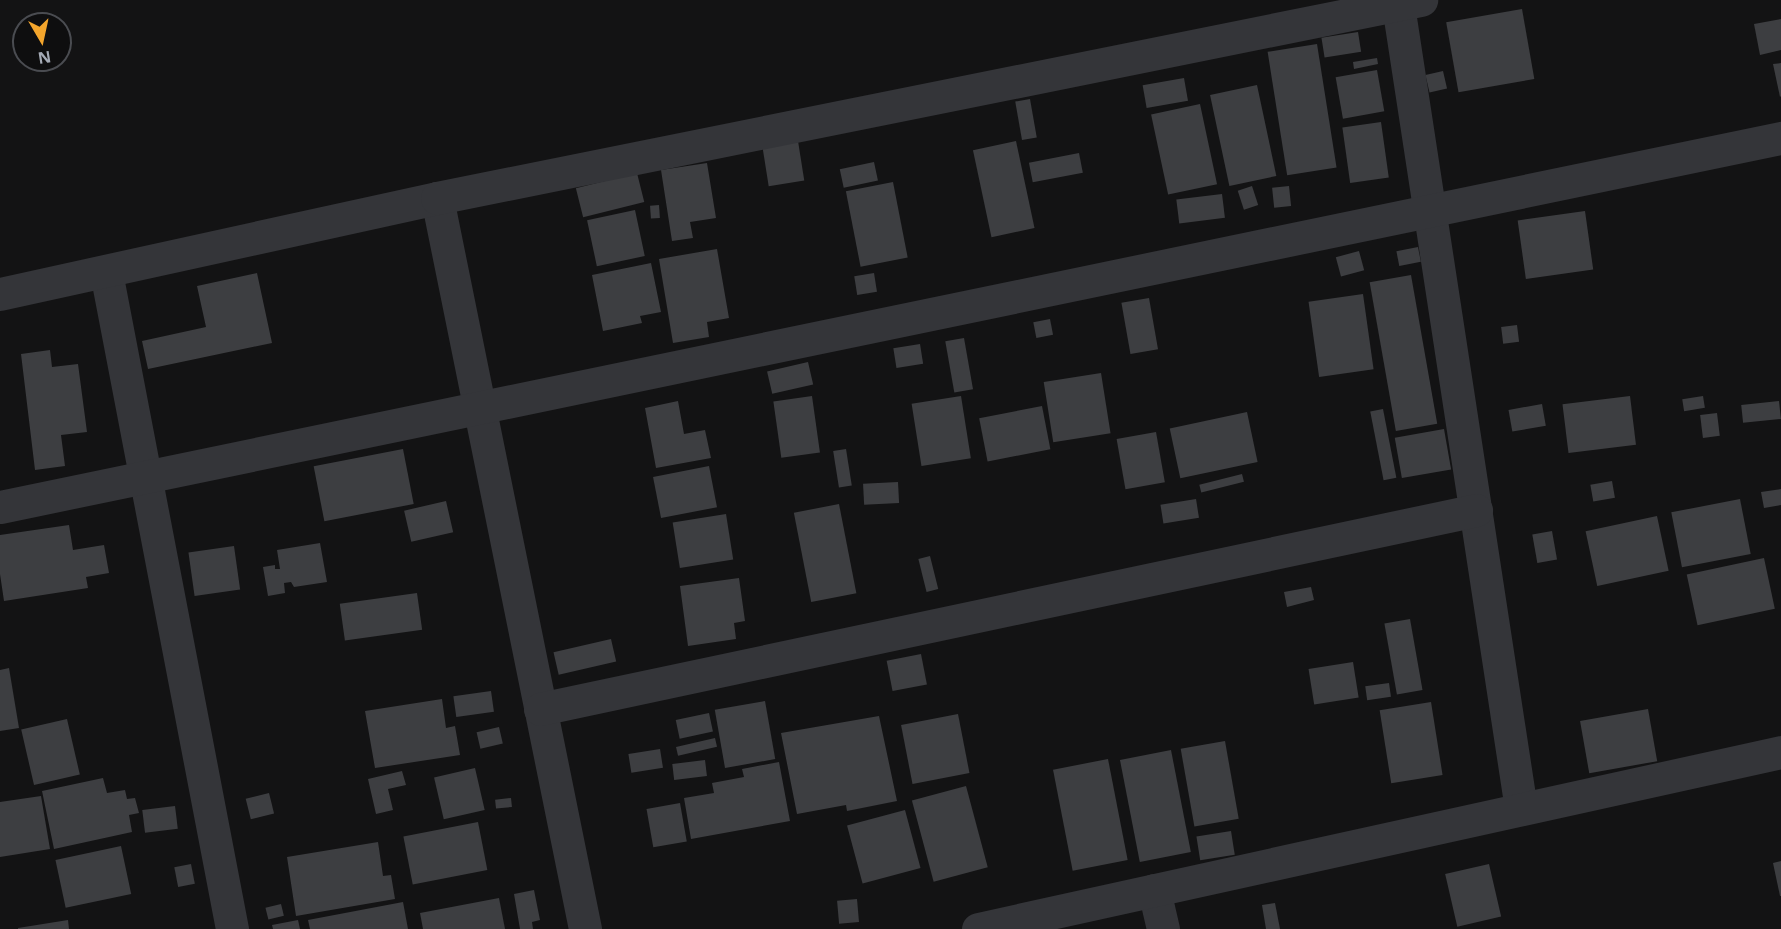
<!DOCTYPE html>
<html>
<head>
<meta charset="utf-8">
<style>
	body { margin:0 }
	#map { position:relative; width:1781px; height:929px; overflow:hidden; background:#131314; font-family:"Noto Sans",sans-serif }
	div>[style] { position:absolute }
	.building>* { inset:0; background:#3d3e41; transform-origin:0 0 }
	.minor>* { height:33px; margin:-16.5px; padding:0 16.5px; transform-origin:16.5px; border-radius:16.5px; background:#343539 }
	span { translate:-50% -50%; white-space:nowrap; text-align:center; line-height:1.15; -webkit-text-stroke:4.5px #0e0e0f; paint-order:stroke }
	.north { position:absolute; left:12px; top:12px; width:60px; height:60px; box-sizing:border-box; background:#0e0e0f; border:2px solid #4a4c51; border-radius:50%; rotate:171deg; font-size:16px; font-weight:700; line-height:24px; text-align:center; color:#a4aab5 }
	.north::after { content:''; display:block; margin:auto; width:21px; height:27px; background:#f3a52c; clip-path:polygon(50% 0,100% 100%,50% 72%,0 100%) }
</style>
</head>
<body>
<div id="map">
	<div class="building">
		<i style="left:1522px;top:9px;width:71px;height:77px;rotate:80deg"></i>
		<i style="clip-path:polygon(1781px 19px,1781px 50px,1760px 55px,1754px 24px)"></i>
		<i style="left:1358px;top:32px;width:20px;height:37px;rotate:81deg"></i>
		<i style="left:1317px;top:44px;width:125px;height:50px;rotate:81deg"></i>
		<i style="clip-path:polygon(1377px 58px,1378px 64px,1354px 69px,1353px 62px)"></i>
		<i style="clip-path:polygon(1781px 63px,1781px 96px,1780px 97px,1773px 64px)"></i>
		<i style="left:1377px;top:70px;width:42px;height:42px;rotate:80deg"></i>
		<i style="left:1443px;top:71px;width:18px;height:18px;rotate:77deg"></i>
		<i style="left:1184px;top:78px;width:23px;height:42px;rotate:80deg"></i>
		<i style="left:1257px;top:85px;width:93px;height:48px;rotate:78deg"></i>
		<i style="left:1030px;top:99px;width:39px;height:15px;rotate:80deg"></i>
		<i style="left:1200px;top:104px;width:82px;height:50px;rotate:78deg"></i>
		<i style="left:1381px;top:122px;width:56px;height:39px;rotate:82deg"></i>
		<i style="left:798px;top:141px;width:40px;height:36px;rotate:81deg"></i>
		<i style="left:1016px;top:141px;width:89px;height:44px;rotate:78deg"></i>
		<i style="left:1079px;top:153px;width:20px;height:51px;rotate:79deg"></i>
		<i style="left:874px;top:162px;width:19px;height:35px;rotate:78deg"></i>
		<i style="clip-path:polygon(707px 163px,716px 218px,690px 222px,693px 238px,672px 241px,661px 170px)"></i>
		<i style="left:637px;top:173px;width:30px;height:63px;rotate:76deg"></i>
		<i style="left:893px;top:182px;width:77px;height:48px;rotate:79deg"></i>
		<i style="left:1252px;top:186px;width:20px;height:15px;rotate:72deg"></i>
		<i style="left:1289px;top:186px;width:20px;height:17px;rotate:84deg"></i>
		<i style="left:1222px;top:194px;width:24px;height:46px;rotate:83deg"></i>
		<i style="left:659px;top:205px;width:13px;height:9px;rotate:86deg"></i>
		<i style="left:635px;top:210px;width:47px;height:49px;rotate:78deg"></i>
		<i style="left:1585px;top:211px;width:59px;height:68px;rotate:82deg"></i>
		<i style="left:1418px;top:247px;width:15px;height:22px;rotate:79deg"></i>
		<i style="clip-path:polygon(717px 249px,729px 318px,707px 322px,709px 337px,673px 343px,659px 259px)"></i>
		<i style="left:1359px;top:251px;width:20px;height:24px;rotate:75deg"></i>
		<i style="clip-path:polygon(651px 263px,661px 312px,640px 316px,642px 323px,603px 331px,592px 275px)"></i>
		<i style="clip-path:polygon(257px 273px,272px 343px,148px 369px,142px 341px,206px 327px,197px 286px)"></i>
		<i style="left:874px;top:273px;width:19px;height:20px;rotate:81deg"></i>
		<i style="left:1411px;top:275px;width:151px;height:42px;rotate:80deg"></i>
		<i style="left:1363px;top:294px;width:76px;height:55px;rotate:82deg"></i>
		<i style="left:1149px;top:298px;width:52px;height:28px;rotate:80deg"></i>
		<i style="left:1050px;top:319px;width:16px;height:17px;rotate:79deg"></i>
		<i style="left:1517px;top:325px;width:17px;height:16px;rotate:83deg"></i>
		<i style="left:964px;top:338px;width:52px;height:19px;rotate:80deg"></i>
		<i style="left:920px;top:344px;width:20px;height:27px;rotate:81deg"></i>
		<i style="clip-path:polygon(50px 350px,52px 367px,78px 364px,87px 432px,61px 435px,65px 466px,35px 470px,21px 354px)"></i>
		<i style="left:808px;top:362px;width:23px;height:42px;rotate:77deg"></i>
		<i style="left:1101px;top:373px;width:61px;height:58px;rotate:81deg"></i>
		<i style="left:812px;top:396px;width:57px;height:39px;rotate:82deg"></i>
		<i style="left:961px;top:396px;width:63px;height:50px;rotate:81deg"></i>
		<i style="left:1630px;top:396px;width:49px;height:68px;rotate:83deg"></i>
		<i style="left:1703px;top:396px;width:12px;height:21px;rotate:81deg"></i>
		<i style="clip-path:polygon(678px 401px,684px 434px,705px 430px,711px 458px,656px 468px,645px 408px)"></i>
		<i style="left:1779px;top:401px;width:18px;height:38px;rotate:84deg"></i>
		<i style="left:1542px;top:404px;width:22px;height:34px;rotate:80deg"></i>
		<i style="left:1042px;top:406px;width:44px;height:64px;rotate:79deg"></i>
		<i style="left:1383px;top:409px;width:70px;height:13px;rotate:79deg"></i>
		<i style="left:1247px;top:412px;width:51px;height:79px;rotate:78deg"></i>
		<i style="left:1717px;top:413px;width:23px;height:17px;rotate:83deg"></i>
		<i style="left:1444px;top:429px;width:41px;height:50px;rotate:80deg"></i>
		<i style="left:1156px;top:432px;width:51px;height:40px;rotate:80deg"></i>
		<i style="left:403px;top:449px;width:56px;height:91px;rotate:79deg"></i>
		<i style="left:846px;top:449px;width:37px;height:13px;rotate:81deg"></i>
		<i style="left:709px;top:466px;width:42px;height:57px;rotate:79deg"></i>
		<i style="left:1242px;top:474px;width:8px;height:44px;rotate:76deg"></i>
		<i style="left:1612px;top:481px;width:17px;height:22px;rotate:80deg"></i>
		<i style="left:898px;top:482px;width:21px;height:35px;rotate:87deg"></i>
		<i style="clip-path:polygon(1781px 489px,1781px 505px,1764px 508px,1761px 492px)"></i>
		<i style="left:1196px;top:499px;width:19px;height:36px;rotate:81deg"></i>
		<i style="left:1740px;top:499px;width:56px;height:70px;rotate:79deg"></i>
		<i style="left:446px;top:501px;width:32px;height:43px;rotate:77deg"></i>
		<i style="left:839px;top:504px;width:91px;height:46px;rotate:79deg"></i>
		<i style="left:726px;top:514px;width:46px;height:54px;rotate:81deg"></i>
		<i style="left:1657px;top:516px;width:56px;height:73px;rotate:78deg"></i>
		<i style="clip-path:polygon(69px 525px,73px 550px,104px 545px,109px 573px,86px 577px,88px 588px,4px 601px,0 574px,0 535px)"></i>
		<i style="left:1552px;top:531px;width:29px;height:20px;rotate:80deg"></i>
		<i style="clip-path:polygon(320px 543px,327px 582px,294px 587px,291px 582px,284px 583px,285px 593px,268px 596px,263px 567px,275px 565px,275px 569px,280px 569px,277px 550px)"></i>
		<i style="left:234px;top:546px;width:44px;height:46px;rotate:82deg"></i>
		<i style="left:930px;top:556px;width:34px;height:12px;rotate:76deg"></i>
		<i style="left:1764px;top:558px;width:52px;height:79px;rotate:78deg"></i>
		<i style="clip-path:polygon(739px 578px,745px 621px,734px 623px,736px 639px,688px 646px,680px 586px)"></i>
		<i style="clip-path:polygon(1311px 587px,1314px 600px,1287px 607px,1284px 592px)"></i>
		<i style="left:417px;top:593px;width:37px;height:78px;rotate:82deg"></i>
		<i style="left:1410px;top:619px;width:72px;height:26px;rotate:80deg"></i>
		<i style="left:611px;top:639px;width:23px;height:59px;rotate:77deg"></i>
		<i style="left:921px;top:654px;width:31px;height:35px;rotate:79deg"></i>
		<i style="left:1353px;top:662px;width:36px;height:45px;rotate:81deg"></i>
		<i style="clip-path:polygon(9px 668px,19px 728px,0 731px,0 670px)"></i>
		<i style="left:1389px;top:683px;width:14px;height:24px;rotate:82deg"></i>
		<i style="left:491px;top:691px;width:21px;height:38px;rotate:82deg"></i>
		<i style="clip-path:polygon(442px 699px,446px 728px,455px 726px,460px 755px,375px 768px,365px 711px)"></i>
		<i style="left:765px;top:701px;width:59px;height:51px;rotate:80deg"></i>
		<i style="left:1431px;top:702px;width:74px;height:52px;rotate:81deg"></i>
		<i style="left:1648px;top:709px;width:53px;height:69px;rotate:80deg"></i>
		<i style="left:709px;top:713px;width:19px;height:34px;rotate:78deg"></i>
		<i style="left:958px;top:714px;width:60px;height:58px;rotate:79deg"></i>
		<i style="clip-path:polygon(879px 716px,897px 801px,847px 811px,846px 805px,797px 814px,781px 733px)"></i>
		<i style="left:67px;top:719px;width:57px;height:47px;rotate:77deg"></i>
		<i style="left:499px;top:727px;width:17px;height:23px;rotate:77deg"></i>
		<i style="left:715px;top:738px;width:9px;height:40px;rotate:77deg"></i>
		<i style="left:1225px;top:741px;width:79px;height:45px;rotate:80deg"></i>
		<i style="left:660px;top:749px;width:19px;height:32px;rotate:81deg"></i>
		<i style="left:1171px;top:750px;width:104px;height:52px;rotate:79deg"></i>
		<i style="left:1108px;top:759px;width:103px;height:56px;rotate:79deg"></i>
		<i style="left:705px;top:760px;width:16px;height:33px;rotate:83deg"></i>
		<i style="clip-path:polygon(779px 762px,790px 821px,691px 839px,684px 798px,714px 793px,712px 783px,744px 777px,742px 769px)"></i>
		<i style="left:475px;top:768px;width:43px;height:42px;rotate:77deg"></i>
		<i style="clip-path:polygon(402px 771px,406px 785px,388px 789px,393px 810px,376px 814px,368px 779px)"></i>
		<i style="clip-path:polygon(103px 778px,107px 793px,125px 790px,127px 799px,135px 798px,139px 813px,129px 815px,132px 832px,54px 849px,42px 791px)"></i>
		<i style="left:966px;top:786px;width:84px;height:56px;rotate:75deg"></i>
		<i style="left:269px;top:793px;width:21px;height:24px;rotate:76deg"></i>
		<i style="clip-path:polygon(41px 796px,50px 849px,0 857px,0 802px)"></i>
		<i style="left:511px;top:798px;width:9px;height:16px;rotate:84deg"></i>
		<i style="left:680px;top:803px;width:39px;height:34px;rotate:80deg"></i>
		<i style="left:175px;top:806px;width:23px;height:33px;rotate:83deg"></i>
		<i style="left:905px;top:810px;width:60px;height:60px;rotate:75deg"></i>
		<i style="left:478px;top:822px;width:49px;height:76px;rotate:79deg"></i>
		<i style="left:1231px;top:831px;width:24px;height:35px;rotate:81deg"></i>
		<i style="clip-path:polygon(378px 842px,383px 876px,391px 875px,395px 899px,296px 916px,287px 857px)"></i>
		<i style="left:121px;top:846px;width:49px;height:67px;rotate:78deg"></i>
		<i style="clip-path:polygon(1781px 861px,1781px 896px,1780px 896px,1773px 863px)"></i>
		<i style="left:191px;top:864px;width:20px;height:17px;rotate:79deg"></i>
		<i style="left:1489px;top:864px;width:54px;height:45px;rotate:77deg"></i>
		<i style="clip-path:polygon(534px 890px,540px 920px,532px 922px,533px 929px,520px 929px,514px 894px)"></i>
		<i style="clip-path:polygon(499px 898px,505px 929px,423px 929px,420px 913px)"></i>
		<i style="left:857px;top:899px;width:23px;height:20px;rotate:85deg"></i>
		<i style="clip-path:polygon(403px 902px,408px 929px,310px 929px,308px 920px)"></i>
		<i style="clip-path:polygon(1275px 903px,1280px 929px,1266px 929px,1262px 905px)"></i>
		<i style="left:281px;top:904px;width:12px;height:16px;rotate:76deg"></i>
		<i style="clip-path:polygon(68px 920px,69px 929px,18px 929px,18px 928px)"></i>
		<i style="clip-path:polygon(298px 920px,300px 929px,273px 929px,272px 925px)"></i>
	</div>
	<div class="minor">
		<i style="left:1398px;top:5px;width:813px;rotate:81.3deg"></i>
		<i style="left:437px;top:198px;width:746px;rotate:78.55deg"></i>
		<i style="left:106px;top:272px;width:669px;rotate:79.14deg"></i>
		<i style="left:0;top:294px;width:447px;rotate:-12.4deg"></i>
		<i style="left:437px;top:198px;width:1004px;rotate:-11.38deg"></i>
		<i style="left:0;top:507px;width:1819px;rotate:-11.71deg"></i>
		<i style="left:540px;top:709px;width:957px;rotate:-12deg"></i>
		<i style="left:1154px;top:890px;width:40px;rotate:77deg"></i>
		<i style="left:978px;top:929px;width:822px;rotate:-12.43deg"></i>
	</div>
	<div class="north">N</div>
</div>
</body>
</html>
